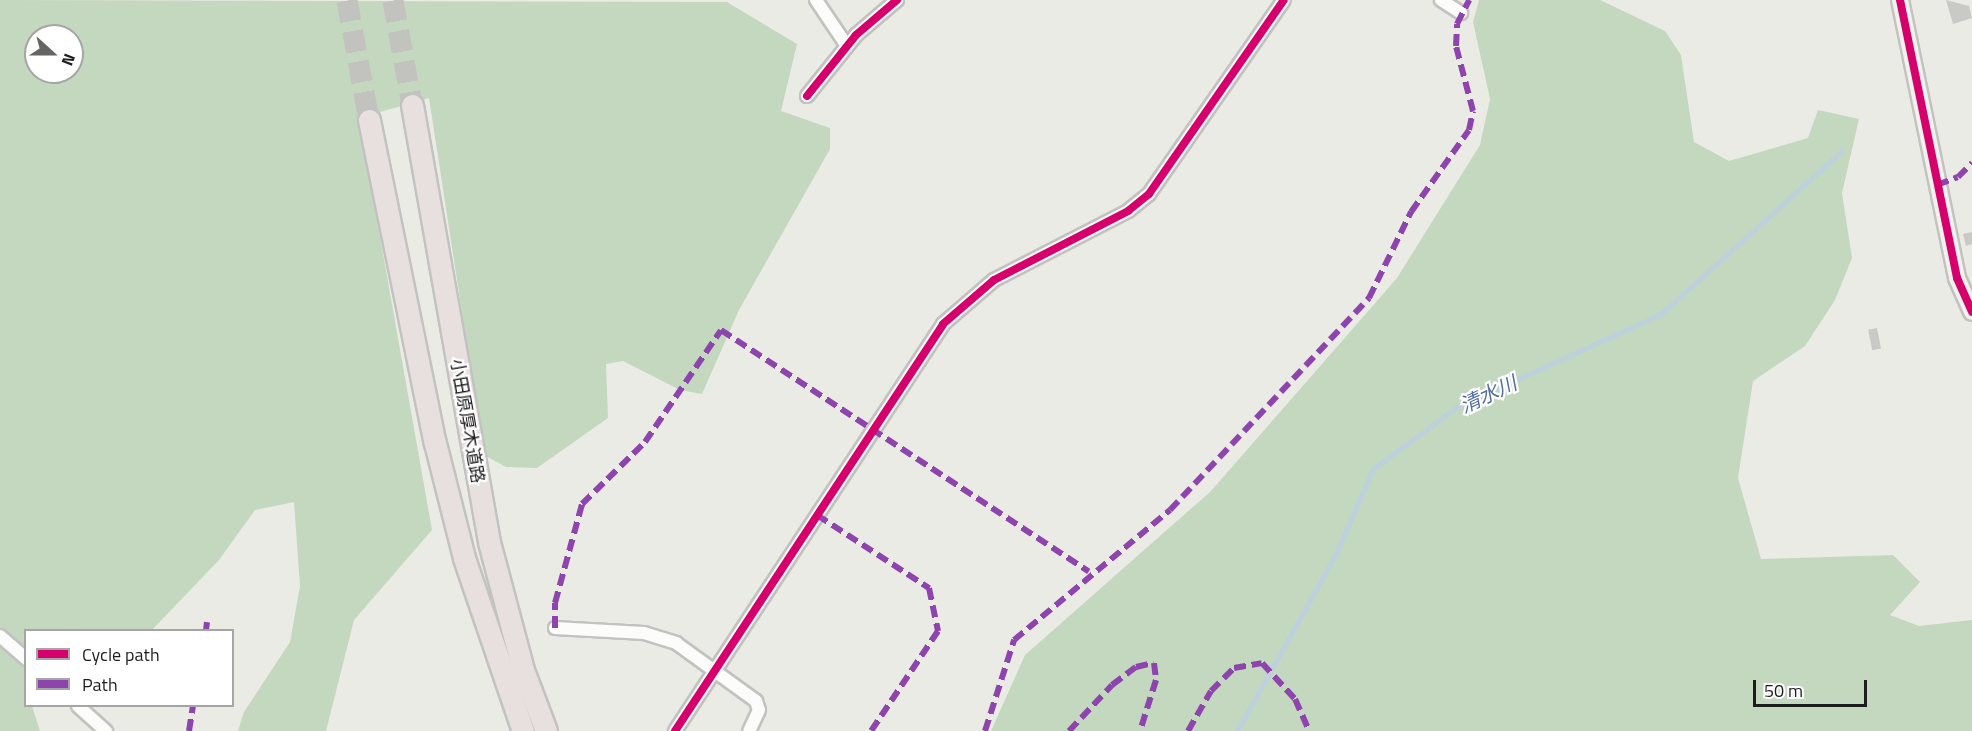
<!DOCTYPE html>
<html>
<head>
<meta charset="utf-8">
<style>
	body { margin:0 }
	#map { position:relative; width:1972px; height:731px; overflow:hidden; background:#ebebe6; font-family:"Titillium Web","Noto Sans JP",sans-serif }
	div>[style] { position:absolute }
	.forest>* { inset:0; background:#c3d8be }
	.stream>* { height:4.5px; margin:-2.25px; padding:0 2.25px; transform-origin:2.25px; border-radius:2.25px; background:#bdd0db }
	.building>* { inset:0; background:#c9c9c6; transform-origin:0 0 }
	.highway-tunnel>* { height:21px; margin-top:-10.5px; transform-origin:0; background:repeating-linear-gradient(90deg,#c2c2be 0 21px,transparent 0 31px) }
	.roads { filter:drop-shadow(2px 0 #c2c2c0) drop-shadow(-2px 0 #c2c2c0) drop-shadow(0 2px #c2c2c0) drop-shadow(0 -2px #c2c2c0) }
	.street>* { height:12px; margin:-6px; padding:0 6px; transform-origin:6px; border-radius:6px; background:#fcfcfb }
	.secondary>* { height:16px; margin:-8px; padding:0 8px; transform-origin:8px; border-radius:8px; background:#f0f2eb }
	.highway>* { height:21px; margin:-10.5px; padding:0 10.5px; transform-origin:10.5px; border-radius:10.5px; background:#e8dfdf }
	.quiet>* { height:6px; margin-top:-3px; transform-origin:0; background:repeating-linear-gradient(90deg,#8e44ad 0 12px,transparent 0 18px) }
	.cycleway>* { height:8px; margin:-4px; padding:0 4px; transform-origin:4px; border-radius:4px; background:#d6006c }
	span { translate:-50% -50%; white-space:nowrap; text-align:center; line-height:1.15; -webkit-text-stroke:4.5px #fff; paint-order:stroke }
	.street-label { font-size:18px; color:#1d1d1d }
	.water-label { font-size:20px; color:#546ea2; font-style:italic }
	.legend { position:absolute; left:24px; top:629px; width:210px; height:78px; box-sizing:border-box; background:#fff; border:2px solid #a5a5a5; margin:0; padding:8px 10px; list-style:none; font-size:18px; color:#1d1d1d }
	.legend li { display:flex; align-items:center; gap:12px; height:30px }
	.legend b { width:30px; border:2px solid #a5a5a5 }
	.north { position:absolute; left:24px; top:24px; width:60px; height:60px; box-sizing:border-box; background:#fff; border:2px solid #a5a5a5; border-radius:50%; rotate:111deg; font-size:16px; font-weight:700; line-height:24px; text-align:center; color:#1d1d1d }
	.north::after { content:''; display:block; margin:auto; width:21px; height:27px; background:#656563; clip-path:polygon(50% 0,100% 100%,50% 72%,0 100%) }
	.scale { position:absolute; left:1753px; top:680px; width:114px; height:27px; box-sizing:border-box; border:3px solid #1d1d1d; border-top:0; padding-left:8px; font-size:18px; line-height:21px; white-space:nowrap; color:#1d1d1d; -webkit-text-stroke:4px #fff; paint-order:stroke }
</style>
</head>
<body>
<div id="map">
	<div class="forest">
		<i style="clip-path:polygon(evenodd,0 0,727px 2px,797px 44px,781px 111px,830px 128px,830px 149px,739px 310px,702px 394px,680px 390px,623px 361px,606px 364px,608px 418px,537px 468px,506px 467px,484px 455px,429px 98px,359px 118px,432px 530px,354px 620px,326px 731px,238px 731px,244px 712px,290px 642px,300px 586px,294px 502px,255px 510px,219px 560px,152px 630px,26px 630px,26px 706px,32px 706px,40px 731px,0 731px,0 0,36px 36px,72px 36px,72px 72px,36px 72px,36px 36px)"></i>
		<i style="clip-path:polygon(1479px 0,1600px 0,1665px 31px,1681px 55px,1694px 142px,1729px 161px,1808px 138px,1818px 110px,1859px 119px,1842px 193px,1852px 258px,1835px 300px,1805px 346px,1753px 381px,1738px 478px,1761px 559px,1893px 555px,1920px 582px,1890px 615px,1919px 626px,1972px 620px,1972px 731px,991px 731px,1025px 655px,1211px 491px,1397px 278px,1480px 145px,1490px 99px,1473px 22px)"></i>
	</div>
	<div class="stream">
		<i style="left:1237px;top:731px;width:201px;rotate:-60.8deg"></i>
		<i style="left:1335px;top:556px;width:95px;rotate:-66.4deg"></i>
		<i style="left:1373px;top:469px;width:104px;rotate:-36.4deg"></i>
		<i style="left:1457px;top:407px;width:224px;rotate:-24.5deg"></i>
		<i style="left:1661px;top:314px;width:242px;rotate:-42deg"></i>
	</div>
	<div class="building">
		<i style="clip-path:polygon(1946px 0,1969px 6px,1972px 18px,1953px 24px)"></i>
		<i style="clip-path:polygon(1972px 232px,1972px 244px,1966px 246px,1963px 234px)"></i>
		<i style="left:1877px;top:328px;width:21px;height:9px;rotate:79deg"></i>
	</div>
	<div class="highway-tunnel">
		<i style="left:347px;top:0;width:122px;rotate:79.6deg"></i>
		<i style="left:393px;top:0;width:107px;rotate:79.7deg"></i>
	</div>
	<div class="roads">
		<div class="street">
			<i style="left:816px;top:0;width:55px;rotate:56deg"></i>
			<i style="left:1441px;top:0;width:24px;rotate:33deg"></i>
			<i style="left:807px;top:96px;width:78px;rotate:-51.2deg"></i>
			<i style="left:856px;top:35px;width:54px;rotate:-40.5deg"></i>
			<i style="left:555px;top:628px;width:89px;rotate:3.2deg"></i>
			<i style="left:644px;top:633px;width:34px;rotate:17deg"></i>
			<i style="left:676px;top:643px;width:99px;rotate:35.9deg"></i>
			<i style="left:756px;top:701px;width:9px;rotate:72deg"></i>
			<i style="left:759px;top:710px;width:23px;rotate:115deg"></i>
			<i style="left:0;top:636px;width:35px;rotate:41deg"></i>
			<i style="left:78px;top:706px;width:38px;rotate:42deg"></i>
			<i style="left:675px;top:731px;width:487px;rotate:-56.6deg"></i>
			<i style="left:943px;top:324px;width:67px;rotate:-40.8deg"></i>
			<i style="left:994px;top:280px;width:151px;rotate:-27.2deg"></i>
			<i style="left:1128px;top:211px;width:27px;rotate:-39deg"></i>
			<i style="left:1149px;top:194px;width:236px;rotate:-55.2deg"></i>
		</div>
		<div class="secondary">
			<i style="left:1900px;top:0;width:284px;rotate:78.4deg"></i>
			<i style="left:1957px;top:278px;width:37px;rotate:66deg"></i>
		</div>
		<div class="highway">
			<i style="left:412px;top:105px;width:444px;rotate:80deg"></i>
			<i style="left:489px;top:542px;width:132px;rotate:75.1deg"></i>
			<i style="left:523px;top:670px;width:65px;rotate:69.3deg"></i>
			<i style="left:369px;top:120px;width:330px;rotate:78.5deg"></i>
			<i style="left:435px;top:443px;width:119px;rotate:75.8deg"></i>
			<i style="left:464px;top:558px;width:183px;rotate:71.2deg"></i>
		</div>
	</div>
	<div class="quiet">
		<i style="left:1937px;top:185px;width:22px;rotate:-21deg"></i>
		<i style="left:1958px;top:177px;width:20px;rotate:-45deg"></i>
		<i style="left:817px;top:515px;width:134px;rotate:33.1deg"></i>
		<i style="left:929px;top:588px;width:44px;rotate:78.2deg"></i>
		<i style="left:938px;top:631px;width:120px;rotate:123.8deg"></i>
		<i style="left:555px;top:628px;width:25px;rotate:-90deg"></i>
		<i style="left:555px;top:603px;width:103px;rotate:-74.7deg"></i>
		<i style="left:582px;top:504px;width:88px;rotate:-44.5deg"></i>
		<i style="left:645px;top:442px;width:135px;rotate:-55.8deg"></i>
		<i style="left:721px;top:330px;width:440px;rotate:33.3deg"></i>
		<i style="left:206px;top:630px;width:8px;rotate:-83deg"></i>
		<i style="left:189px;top:731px;width:25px;rotate:-81deg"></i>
		<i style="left:985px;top:731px;width:96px;rotate:-72.3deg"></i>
		<i style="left:1014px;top:640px;width:203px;rotate:-39.8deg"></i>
		<i style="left:1170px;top:510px;width:291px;rotate:-46.8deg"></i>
		<i style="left:1369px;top:298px;width:96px;rotate:-64deg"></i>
		<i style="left:1411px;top:212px;width:100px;rotate:-54.7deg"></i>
		<i style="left:1469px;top:130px;width:19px;rotate:-78deg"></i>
		<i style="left:1473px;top:111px;width:67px;rotate:-104.7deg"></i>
		<i style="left:1456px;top:46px;width:22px;rotate:-87deg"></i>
		<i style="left:1457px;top:24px;width:27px;rotate:-63deg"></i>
		<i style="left:1069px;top:731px;width:63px;rotate:-46.9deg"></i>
		<i style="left:1112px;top:685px;width:30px;rotate:-37deg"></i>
		<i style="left:1136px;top:667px;width:18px;rotate:-13deg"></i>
		<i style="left:1154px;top:663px;width:17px;rotate:83deg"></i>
		<i style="left:1156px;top:680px;width:53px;rotate:107.4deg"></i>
		<i style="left:1188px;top:731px;width:46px;rotate:-60.1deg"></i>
		<i style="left:1211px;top:691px;width:33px;rotate:-45deg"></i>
		<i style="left:1234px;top:668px;width:28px;rotate:-10deg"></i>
		<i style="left:1262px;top:663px;width:49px;rotate:47.5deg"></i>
		<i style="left:1295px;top:699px;width:35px;rotate:66deg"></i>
	</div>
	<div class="cycleway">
		<i style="left:1900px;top:0;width:284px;rotate:78.4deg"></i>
		<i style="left:1957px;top:278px;width:37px;rotate:66deg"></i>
		<i style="left:807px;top:96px;width:78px;rotate:-51.2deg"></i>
		<i style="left:856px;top:35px;width:54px;rotate:-40.5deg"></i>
		<i style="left:675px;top:731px;width:487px;rotate:-56.6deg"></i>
		<i style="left:943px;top:324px;width:67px;rotate:-40.8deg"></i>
		<i style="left:994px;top:280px;width:151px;rotate:-27.2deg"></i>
		<i style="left:1128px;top:211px;width:27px;rotate:-39deg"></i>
		<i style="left:1149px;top:194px;width:236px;rotate:-55.2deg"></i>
	</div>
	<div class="street-label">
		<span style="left:467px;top:421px;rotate:80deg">小田原厚木道路</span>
	</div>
	<div class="water-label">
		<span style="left:1488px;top:394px;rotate:-25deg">清水川</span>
	</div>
	<ul class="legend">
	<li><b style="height:8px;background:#d6006c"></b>Cycle path</li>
	<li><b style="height:8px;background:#8e44ad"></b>Path</li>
	</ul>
	<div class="north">N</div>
	<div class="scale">50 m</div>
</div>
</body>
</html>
